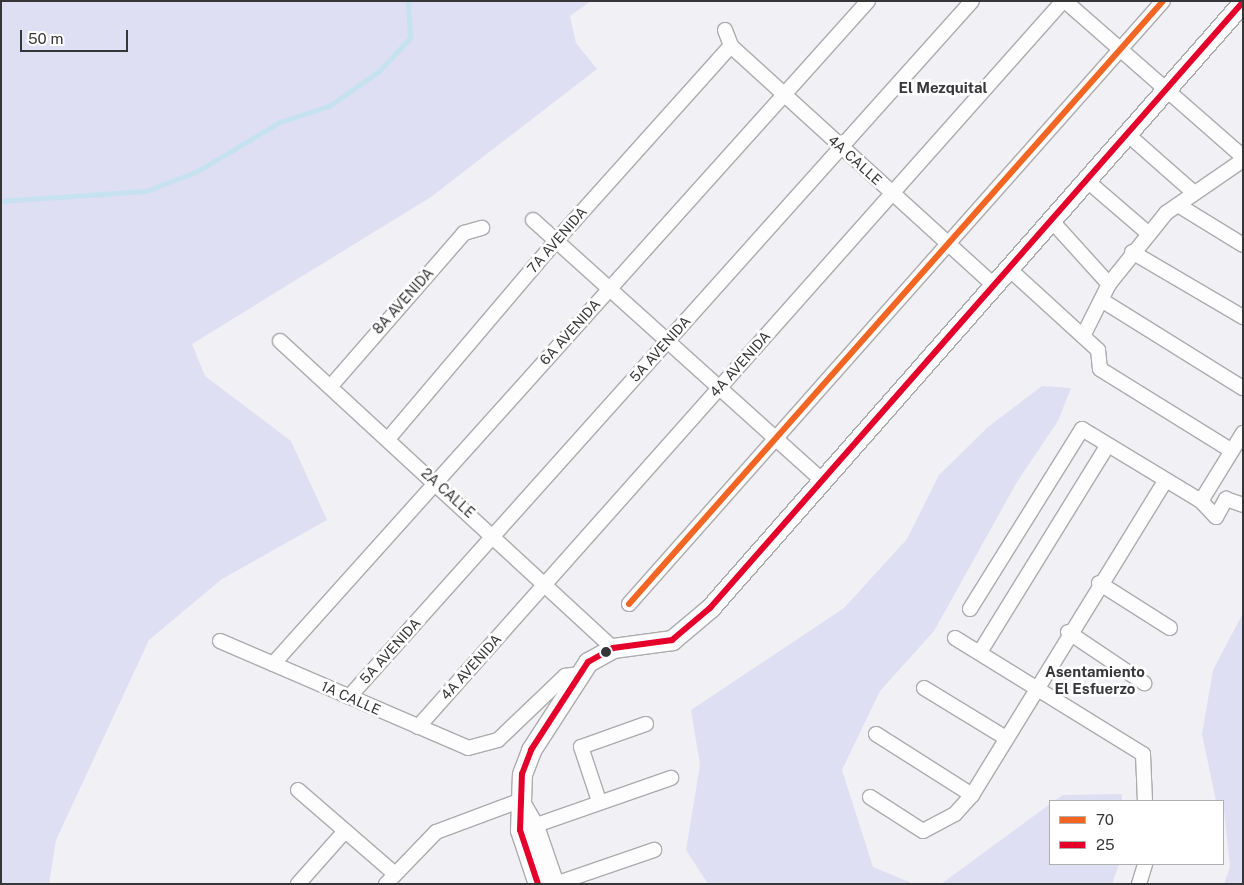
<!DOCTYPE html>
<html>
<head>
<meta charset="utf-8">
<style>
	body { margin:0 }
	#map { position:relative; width:1244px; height:885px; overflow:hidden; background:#f1f1f5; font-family:"Public Sans",sans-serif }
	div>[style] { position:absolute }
	.green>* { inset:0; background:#dedff3 }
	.stream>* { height:4.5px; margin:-2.25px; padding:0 2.25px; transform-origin:2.25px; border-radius:2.25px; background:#c6e2f1 }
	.roads { filter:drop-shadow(1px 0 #acacae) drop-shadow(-1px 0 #acacae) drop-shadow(0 1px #acacae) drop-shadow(0 -1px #acacae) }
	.street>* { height:14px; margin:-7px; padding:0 7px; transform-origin:7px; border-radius:7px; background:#fdfdfe }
	.secondary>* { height:19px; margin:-9.5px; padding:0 9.5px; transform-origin:9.5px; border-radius:9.5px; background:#fdfdfe }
	.bus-1>* { height:6px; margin:-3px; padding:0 3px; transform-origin:3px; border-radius:3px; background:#f26522 }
	.bus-2>* { height:6px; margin:-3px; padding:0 3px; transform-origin:3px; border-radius:3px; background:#e4002b }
	.dots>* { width:14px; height:14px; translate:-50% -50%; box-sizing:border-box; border:2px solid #fff; border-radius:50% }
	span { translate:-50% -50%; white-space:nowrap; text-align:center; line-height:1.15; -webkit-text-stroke:5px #fff; paint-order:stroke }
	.street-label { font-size:14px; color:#363638 }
	.neighbourhood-label { font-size:15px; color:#36363b; font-weight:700 }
	.frame { position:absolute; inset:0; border:2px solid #363638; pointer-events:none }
	.legend { position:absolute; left:1049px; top:800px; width:175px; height:65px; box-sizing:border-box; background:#fff; border:1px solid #afafaf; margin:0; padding:6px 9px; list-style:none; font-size:15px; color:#363638 }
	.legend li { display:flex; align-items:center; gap:10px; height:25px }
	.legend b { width:25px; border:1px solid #afafaf }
	.scale { position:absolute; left:20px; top:30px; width:108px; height:22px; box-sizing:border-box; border:2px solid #363638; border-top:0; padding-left:6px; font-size:15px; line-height:18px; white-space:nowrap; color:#363638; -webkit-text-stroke:4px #fff; paint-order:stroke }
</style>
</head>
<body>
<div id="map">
	<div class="green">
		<i style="clip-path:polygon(1px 1px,591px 1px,570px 16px,576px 43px,597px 69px,431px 197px,192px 344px,205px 376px,291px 441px,327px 520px,222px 579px,149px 640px,56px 840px,49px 884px,1px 884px)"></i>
		<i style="clip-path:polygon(1042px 386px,1071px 388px,1058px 421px,1017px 482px,934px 631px,880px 691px,842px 770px,873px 867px,914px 884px,708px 884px,686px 850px,700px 765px,691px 710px,844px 608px,907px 539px,939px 475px,988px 427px)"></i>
		<i style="clip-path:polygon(1243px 613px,1243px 884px,1224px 884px,1230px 867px,1223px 801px,1216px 801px,1202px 734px,1213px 670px)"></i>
		<i style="clip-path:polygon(1122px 794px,1122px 801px,1054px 801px,1063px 795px)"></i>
		<i style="clip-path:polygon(1050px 804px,1050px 864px,1119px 864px,1112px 884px,941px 884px)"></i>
	</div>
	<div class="stream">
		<i style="left:1px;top:201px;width:145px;rotate:-3.9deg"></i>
		<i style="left:146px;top:191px;width:56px;rotate:-21deg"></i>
		<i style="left:198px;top:171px;width:96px;rotate:-30.9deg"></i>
		<i style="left:280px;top:122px;width:52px;rotate:-18.1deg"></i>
		<i style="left:329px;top:106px;width:60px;rotate:-34.8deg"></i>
		<i style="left:378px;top:72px;width:47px;rotate:-46.7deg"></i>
		<i style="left:410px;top:38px;width:37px;rotate:-93deg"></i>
	</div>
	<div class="roads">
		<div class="street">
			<i style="left:1065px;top:1px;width:237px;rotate:41.2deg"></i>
			<i style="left:725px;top:30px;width:17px;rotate:69deg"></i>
			<i style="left:731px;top:46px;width:354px;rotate:42.3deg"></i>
			<i style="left:1126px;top:133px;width:89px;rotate:41.4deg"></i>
			<i style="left:1085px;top:179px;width:84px;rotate:40.7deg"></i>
			<i style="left:1178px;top:205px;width:76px;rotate:31.6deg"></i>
			<i style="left:1050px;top:219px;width:88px;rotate:47.8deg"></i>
			<i style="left:533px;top:220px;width:389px;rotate:42deg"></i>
			<i style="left:1132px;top:252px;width:129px;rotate:30.4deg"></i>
			<i style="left:1007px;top:267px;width:123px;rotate:42.4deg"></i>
			<i style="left:1098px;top:350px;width:19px;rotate:84deg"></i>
			<i style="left:1100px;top:369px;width:155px;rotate:31.8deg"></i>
			<i style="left:1103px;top:301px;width:165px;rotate:31.9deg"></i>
			<i style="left:1083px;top:336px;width:58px;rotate:-63.4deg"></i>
			<i style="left:1109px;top:284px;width:91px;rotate:-51.2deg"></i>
			<i style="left:1166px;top:213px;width:93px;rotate:-34.5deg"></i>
			<i style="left:280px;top:341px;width:453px;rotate:42.7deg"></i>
			<i style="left:331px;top:386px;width:203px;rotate:-49deg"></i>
			<i style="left:464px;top:233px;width:19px;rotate:-16deg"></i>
			<i style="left:388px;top:439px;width:257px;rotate:-49.7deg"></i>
			<i style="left:554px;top:243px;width:265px;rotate:-48.1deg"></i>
			<i style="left:1201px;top:501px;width:80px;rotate:-58.3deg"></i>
			<i style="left:1099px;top:583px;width:84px;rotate:32.4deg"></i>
			<i style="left:629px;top:604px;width:805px;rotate:-48.47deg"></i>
			<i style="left:970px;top:609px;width:212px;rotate:-58.1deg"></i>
			<i style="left:1082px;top:429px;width:139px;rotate:31.2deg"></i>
			<i style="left:1201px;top:501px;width:22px;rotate:47deg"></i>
			<i style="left:1216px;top:517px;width:21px;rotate:-61deg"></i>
			<i style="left:1226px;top:499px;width:18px;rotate:19deg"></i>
			<i style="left:1068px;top:632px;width:92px;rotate:33.9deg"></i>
			<i style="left:955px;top:638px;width:221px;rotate:31.7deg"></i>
			<i style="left:1143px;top:754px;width:47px;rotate:87.6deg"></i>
			<i style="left:220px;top:641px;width:270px;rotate:23.3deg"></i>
			<i style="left:468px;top:748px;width:31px;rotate:-15deg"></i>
			<i style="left:498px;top:740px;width:93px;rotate:-43.7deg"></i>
			<i style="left:565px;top:676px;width:14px;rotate:-8deg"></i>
			<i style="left:980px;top:652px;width:243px;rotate:-58.3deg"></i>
			<i style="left:273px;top:664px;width:891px;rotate:-48.09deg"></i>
			<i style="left:924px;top:688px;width:96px;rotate:31.4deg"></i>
			<i style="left:349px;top:697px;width:934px;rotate:-48.17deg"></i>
			<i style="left:418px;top:727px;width:971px;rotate:-48.38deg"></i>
			<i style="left:876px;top:734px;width:114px;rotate:32.4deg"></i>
			<i style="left:298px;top:790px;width:128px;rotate:40.9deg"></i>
			<i style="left:870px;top:797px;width:63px;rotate:32.7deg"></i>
			<i style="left:923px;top:831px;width:36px;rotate:-28deg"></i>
			<i style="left:955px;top:814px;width:25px;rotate:-48deg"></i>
			<i style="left:972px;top:795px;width:369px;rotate:-58.4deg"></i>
			<i style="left:599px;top:801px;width:57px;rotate:-108.4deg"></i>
			<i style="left:581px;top:747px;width:69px;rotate:-19.5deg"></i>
			<i style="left:525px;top:829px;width:155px;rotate:-19.3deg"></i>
			<i style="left:298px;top:884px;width:71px;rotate:-48.4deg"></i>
			<i style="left:386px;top:884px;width:72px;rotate:-46.1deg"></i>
			<i style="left:436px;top:832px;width:89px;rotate:-20.5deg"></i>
			<i style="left:555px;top:884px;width:105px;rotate:-19deg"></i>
			<i style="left:1139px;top:884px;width:21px;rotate:-73deg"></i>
		</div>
		<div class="secondary">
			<i style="left:520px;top:802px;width:28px;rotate:60deg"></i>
			<i style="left:534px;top:826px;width:61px;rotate:71deg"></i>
			<i style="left:538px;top:884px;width:57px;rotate:-108.4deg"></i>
			<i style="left:520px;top:830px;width:56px;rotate:-88deg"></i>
			<i style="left:522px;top:774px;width:26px;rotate:-69deg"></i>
			<i style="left:531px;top:750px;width:105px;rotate:-57.1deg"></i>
			<i style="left:588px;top:662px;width:29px;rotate:-29deg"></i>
			<i style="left:613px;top:648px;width:60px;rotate:-7.7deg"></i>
			<i style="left:672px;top:640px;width:50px;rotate:-40.1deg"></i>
			<i style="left:710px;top:608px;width:807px;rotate:-48.67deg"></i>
		</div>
	</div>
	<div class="bus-1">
		<i style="left:629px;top:604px;width:805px;rotate:-48.47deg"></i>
	</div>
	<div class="bus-2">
		<i style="left:538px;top:884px;width:57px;rotate:-108.4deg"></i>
		<i style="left:520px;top:830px;width:56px;rotate:-88deg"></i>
		<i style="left:522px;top:774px;width:26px;rotate:-69deg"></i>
		<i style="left:531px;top:750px;width:105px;rotate:-57.1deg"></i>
		<i style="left:588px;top:662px;width:29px;rotate:-29deg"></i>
		<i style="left:613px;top:648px;width:60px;rotate:-7.7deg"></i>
		<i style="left:672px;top:640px;width:50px;rotate:-40.1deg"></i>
		<i style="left:710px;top:608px;width:807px;rotate:-48.67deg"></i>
	</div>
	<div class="dots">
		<i style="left:606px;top:652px;background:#363638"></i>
	</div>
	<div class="street-label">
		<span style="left:855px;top:160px;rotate:42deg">4A CALLE</span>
		<span style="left:557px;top:240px;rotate:-49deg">7A AVENIDA</span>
		<span style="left:403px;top:301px;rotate:-48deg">8A AVENIDA</span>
		<span style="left:570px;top:332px;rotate:-48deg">6A AVENIDA</span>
		<span style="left:660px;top:349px;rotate:-48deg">5A AVENIDA</span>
		<span style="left:740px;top:364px;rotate:-48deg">4A AVENIDA</span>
		<span style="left:448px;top:493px;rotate:42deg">2A CALLE</span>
		<span style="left:390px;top:651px;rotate:-48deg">5A AVENIDA</span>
		<span style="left:471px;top:667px;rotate:-48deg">4A AVENIDA</span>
		<span style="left:351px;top:698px;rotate:24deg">1A CALLE</span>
	</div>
	<div class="neighbourhood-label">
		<span style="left:943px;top:88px">El Mezquital</span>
		<span style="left:1095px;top:680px">Asentamiento<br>El Esfuerzo</span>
	</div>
	<div class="frame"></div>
	<ul class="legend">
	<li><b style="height:6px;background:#f26522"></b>70</li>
	<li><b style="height:6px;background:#e4002b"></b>25</li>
	</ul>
	<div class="scale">50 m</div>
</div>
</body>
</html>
